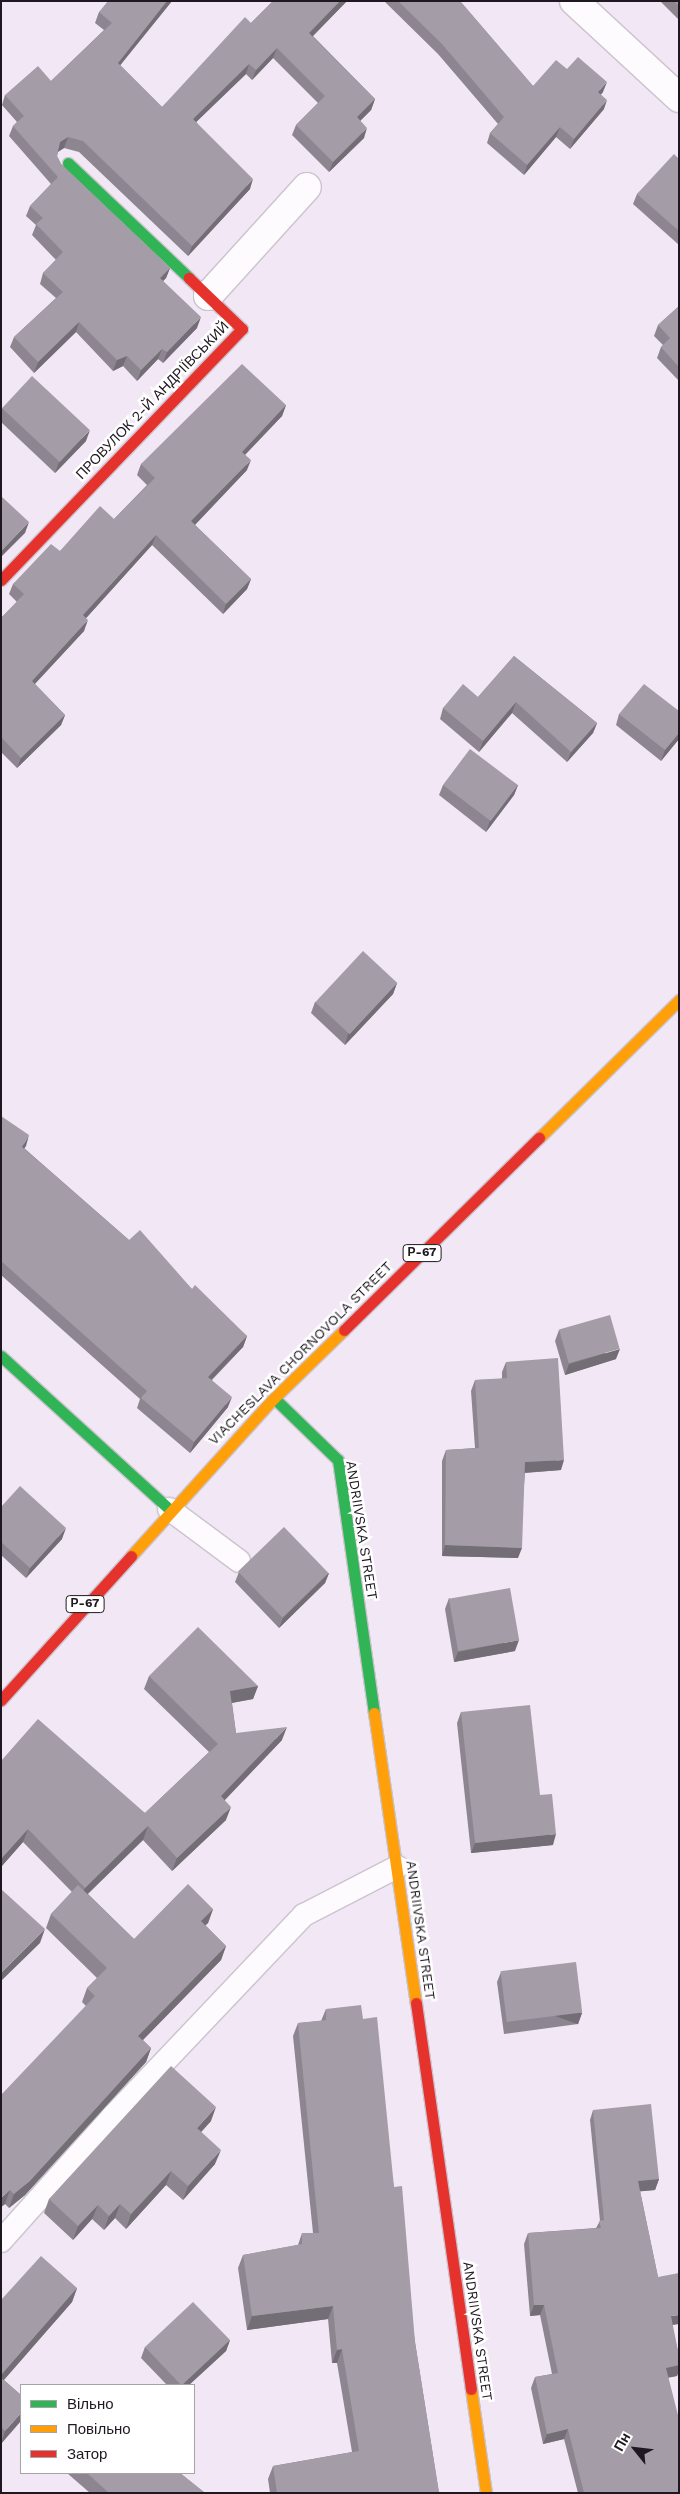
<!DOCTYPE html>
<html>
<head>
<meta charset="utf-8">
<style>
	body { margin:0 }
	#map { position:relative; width:680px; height:2494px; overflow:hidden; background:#f2e7f5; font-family:"Work Sans",sans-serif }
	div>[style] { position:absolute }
	.roads { filter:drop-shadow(1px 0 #cbc3ce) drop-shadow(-1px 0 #cbc3ce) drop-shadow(0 1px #cbc3ce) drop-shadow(0 -1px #cbc3ce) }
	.lane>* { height:22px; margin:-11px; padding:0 11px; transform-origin:11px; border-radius:11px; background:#fdfbfe }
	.street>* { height:28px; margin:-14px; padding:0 14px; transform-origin:14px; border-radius:14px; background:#fdfbfe }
	.fast>* { height:11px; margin:-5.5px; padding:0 5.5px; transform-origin:5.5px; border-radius:5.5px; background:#30b455 }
	.slow>* { height:11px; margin:-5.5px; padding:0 5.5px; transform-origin:5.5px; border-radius:5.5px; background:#ff9f0a }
	.jam>* { height:11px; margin:-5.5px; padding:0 5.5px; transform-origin:5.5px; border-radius:5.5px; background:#e5322d }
	.wall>* { inset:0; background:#8d8690 }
	.shaded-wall>* { inset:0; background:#736d75; transform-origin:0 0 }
	.building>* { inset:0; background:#a49ca7; transform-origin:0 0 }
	span { translate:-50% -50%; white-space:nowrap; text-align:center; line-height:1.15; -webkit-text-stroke:5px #fff; paint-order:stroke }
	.shield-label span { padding:1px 4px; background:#fff; border:1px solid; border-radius:4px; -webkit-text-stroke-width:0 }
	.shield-label { font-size:12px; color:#1f1821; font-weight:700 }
	.street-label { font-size:14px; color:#1f1821 }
	.frame { position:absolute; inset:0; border:2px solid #1f1821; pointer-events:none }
	.legend { position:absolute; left:20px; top:2384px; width:175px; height:90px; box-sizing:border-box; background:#fff; border:1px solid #a5a3a6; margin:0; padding:6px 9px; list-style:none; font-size:15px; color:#1f1821 }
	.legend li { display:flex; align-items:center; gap:10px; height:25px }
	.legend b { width:25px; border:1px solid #a5a3a6 }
	.north { position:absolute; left:610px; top:2424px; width:50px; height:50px; -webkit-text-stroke:4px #fff; paint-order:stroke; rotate:299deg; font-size:14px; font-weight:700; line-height:20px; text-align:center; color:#1f1821 }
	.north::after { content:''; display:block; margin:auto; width:18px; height:22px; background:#1f1821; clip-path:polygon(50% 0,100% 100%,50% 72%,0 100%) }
</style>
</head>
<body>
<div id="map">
	<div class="roads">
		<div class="lane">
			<i style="left:169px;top:1509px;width:87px;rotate:36.6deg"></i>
			<i style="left:1px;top:2241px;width:168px;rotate:-48.1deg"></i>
			<i style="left:113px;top:2116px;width:277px;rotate:-46.5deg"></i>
			<i style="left:304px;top:1915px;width:105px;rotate:-27.3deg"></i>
		</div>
		<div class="street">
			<i style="left:574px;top:1px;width:143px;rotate:42.7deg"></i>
			<i style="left:208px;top:296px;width:147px;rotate:-47.8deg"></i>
		</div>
		<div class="fast">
			<i style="left:68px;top:163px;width:167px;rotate:43.5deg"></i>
			<i style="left:1px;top:1356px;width:227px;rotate:42.3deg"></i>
			<i style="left:274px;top:1398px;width:89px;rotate:44.1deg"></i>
			<i style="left:338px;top:1460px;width:256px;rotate:81.9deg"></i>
		</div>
		<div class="slow">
			<i style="left:539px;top:1138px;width:197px;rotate:-44.6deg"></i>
			<i style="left:131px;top:1556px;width:213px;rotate:-47.9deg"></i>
			<i style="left:274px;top:1398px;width:98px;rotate:-44.2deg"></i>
			<i style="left:374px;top:1713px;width:293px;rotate:81.8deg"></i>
			<i style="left:471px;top:2389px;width:105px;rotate:81.8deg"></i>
		</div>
		<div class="jam">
			<i style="left:1px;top:580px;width:348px;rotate:-46.2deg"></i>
			<i style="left:242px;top:329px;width:74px;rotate:-136.1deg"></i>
			<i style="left:344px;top:1330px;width:274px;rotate:-44.6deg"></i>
			<i style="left:1px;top:1700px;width:194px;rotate:-47.9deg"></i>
			<i style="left:416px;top:2003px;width:390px;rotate:81.9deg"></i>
		</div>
	</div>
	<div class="wall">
		<i style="clip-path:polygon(135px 1px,172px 1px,120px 65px,162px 107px,251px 23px,273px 1px,347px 1px,313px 36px,375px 99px,371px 110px,360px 121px,364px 138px,329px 172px,292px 135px,296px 125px,318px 103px,273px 58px,252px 80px,246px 74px,196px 122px,250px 189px,188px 256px,79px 152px,64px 148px,58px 152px,57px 156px,61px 164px,170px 268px,166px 278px,163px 281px,197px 328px,163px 363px,158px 359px,137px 381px,123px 366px,113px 371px,76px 332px,34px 373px,10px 347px,14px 337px,56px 298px,40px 284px,43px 273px,56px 260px,32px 235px,36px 225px,26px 216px,30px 206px,51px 184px,9px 136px,13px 126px,17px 122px,2px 105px,5px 95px,51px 81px,104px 30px,95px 23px,99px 12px,134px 2px)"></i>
		<i style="clip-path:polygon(384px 1px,460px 1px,533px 86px,567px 69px,603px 92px,601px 94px,604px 109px,570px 149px,556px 137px,524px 175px,487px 143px,490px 133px,498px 124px,438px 54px)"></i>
		<i style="clip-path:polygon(660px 1px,679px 1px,679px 20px)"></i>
		<i style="clip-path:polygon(679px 159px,679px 245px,633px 204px,637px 194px)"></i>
		<i style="clip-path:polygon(679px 306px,679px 381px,657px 358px,661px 347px,663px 345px,654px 336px,658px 325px)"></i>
		<i style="clip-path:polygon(286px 405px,282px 416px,245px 455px,247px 470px,195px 525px,251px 579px,247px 589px,223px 614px,152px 545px,86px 618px,84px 631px,35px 684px,65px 715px,61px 725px,17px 768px,1px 752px,1px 618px,17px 602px,9px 594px,13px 584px,60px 551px,114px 519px,147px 485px,137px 475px,141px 464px)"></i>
		<i style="clip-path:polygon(2px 408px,86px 441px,55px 473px,1px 422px)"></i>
		<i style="clip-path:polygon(514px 656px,597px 723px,593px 733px,567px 762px,512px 713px,479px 752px,440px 719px,443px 708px,478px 697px)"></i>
		<i style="clip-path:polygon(679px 711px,679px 739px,661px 761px,616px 725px,619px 714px)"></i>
		<i style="clip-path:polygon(443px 785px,518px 785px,514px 795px,486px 832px,439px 795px)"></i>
		<i style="clip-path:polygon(397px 983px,393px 994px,345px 1045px,311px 1013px,315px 1002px)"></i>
		<i style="clip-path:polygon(1px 1116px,26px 1146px,24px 1148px,129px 1240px,192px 1289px,247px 1336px,243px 1347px,212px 1380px,228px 1407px,190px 1453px,137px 1408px,140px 1399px,1px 1275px)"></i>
		<i style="clip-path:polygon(559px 1330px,616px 1359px,565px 1375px,555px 1341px)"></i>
		<i style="clip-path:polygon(506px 1362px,561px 1470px,525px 1473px,518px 1558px,442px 1556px,442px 1461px,446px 1450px,475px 1448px,471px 1391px,475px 1380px,502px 1379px,502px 1372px)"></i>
		<i style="clip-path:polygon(1px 1507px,62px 1539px,26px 1578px,1px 1555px)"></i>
		<i style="clip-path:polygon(239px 1572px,329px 1573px,325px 1583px,279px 1628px,235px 1582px)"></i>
		<i style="clip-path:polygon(449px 1598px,515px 1651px,454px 1662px,445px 1609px)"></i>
		<i style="clip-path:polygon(149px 1676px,258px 1686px,253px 1699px,232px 1703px,236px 1733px,282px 1740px,225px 1800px,226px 1820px,172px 1871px,143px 1840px,88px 1894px,134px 1939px,213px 1909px,208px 1923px,205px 1925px,226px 1946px,221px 1960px,143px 2040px,151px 2048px,146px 2062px,25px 2195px,9px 2208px,5px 2204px,1px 2207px,86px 2006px,82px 2002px,87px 1988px,97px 1978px,46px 1928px,51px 1914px,72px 1892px,23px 1842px,1px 1867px,1px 1761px,145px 1813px,209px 1752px,144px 1689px)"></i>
		<i style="clip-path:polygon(461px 1712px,540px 1795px,553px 1845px,471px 1853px,457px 1723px)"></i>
		<i style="clip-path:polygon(501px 1972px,582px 2013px,578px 2024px,504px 2034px,497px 1982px)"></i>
		<i style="clip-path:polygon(326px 2009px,363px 2019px,394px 2187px,415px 2342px,439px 2493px,270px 2493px,268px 2479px,273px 2466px,352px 2452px,337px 2363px,332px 2363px,328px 2319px,247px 2330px,238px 2268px,243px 2255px,298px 2245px,302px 2233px,313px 2233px,293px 2036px,298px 2023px,321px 2021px)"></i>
		<i style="clip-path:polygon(593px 2110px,659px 2179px,655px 2190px,640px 2191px,658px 2277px,672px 2325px,679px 2356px,679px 2370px,677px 2376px,668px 2377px,679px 2493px,578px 2493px,564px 2439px,543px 2444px,531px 2388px,535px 2377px,552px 2374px,540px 2315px,530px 2316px,524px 2244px,528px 2233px,596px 2228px,600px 2221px,590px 2120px)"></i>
		<i style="clip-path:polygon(211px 2121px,201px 2132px,215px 2164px,183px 2200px,166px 2185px,126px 2229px,115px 2218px,104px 2230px,92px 2219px,73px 2240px,44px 2213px,49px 2199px)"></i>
		<i style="clip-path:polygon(77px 2288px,72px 2302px,4px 2380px,21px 2395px,1px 2444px,1px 2300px)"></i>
		<i style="clip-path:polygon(230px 2340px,226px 2351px,189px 2385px,167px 2385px,141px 2358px,145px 2347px)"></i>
		<i style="clip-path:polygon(67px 2473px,180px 2473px,205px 2493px,90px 2493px)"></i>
	</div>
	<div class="shaded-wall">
		<i style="clip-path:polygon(167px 1px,172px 1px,114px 73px,118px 63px)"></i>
		<i style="clip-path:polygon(340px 1px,347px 1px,306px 43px,309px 33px)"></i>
		<i style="clip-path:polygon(277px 48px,273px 58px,252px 80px,256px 70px)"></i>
		<i style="clip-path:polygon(249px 64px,246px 74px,189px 129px,193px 119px)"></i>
		<i style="clip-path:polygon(607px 82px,603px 92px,595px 102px,598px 92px)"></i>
		<i style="clip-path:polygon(375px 99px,371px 110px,353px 128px,357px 117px)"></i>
		<i style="clip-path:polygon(607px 100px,604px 109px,570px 149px,574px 139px)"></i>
		<i style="clip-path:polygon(560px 127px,556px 137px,524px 175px,527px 165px)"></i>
		<i style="clip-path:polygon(367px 128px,364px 138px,329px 172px,333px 162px)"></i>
		<i style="clip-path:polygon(68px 137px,64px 148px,56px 153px,60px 142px)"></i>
		<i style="clip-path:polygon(253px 179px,250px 189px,188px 256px,192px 246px)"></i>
		<i style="clip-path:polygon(170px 268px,166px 278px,156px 288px,160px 278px)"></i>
		<i style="clip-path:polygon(201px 317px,197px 328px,163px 363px,167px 352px)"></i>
		<i style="clip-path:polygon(79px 322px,76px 332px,34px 373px,38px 362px)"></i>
		<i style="clip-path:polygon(162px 349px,158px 359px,137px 381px,141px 370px)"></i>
		<i style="clip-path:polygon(127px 356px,123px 366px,113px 371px,117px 360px)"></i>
		<i style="clip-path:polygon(286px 405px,282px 416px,238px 462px,242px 452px)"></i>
		<i style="clip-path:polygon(90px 430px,86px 441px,55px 473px,59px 462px)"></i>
		<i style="clip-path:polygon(251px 460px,247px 470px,188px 532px,191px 521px)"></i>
		<i style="clip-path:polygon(29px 522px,25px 533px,1px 557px,1px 551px)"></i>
		<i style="clip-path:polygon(156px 535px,152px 545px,79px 626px,83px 615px)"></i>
		<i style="clip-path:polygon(251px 579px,247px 589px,223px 614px,226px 604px)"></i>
		<i style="clip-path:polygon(88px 620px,84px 631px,28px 691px,32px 681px)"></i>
		<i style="clip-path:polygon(516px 702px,512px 713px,479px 752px,483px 741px)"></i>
		<i style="clip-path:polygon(65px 715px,61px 725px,17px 768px,21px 758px)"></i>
		<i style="clip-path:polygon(597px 723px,593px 733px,567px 762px,571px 752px)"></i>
		<i style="clip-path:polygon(679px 733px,679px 739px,661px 761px,665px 750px)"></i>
		<i style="clip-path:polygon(518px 785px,514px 795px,486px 832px,490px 821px)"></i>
		<i style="clip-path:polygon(397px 983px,393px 994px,345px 1045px,348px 1034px)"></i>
		<i style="clip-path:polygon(29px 1135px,26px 1146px,18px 1157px,22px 1147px)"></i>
		<i style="clip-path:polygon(247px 1336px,243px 1347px,204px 1387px,208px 1377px)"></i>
		<i style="clip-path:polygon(620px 1349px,616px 1359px,565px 1375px,569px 1364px)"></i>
		<i style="clip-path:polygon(232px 1397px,228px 1407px,190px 1453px,194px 1442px)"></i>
		<i style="clip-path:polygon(564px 1460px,561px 1470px,521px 1473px,525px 1462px)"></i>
		<i style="clip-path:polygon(66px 1528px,62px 1539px,26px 1578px,30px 1568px)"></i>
		<i style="clip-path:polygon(445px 1545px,522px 1548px,518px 1558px,442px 1556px)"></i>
		<i style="clip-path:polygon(329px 1573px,325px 1583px,279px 1628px,283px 1618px)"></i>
		<i style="clip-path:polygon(519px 1640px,515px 1651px,454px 1662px,458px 1652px)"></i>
		<i style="clip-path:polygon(258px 1686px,253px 1699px,225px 1704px,230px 1691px)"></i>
		<i style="clip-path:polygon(287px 1727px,282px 1740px,216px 1809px,221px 1796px)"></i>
		<i style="clip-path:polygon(231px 1807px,226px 1820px,172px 1871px,177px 1858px)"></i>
		<i style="clip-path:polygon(148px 1826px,143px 1840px,80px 1901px,85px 1888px)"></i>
		<i style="clip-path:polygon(28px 1829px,23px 1842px,1px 1867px,1px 1859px)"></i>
		<i style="clip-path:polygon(556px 1834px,553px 1845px,471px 1853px,475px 1843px)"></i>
		<i style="clip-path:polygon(213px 1909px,208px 1923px,196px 1935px,201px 1921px)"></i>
		<i style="clip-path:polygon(45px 1929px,40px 1943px,1px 1981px,1px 1973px)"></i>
		<i style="clip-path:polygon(226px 1946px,221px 1960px,133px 2050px,138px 2036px)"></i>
		<i style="left:582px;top:2013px;width:12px;height:75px;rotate:110deg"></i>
		<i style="clip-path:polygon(151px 2048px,146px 2062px,25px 2195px,9px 2208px,14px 2194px)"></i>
		<i style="clip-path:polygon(216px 2107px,211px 2121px,192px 2142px,197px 2128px)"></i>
		<i style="clip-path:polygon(221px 2150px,215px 2164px,183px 2200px,188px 2186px)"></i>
		<i style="clip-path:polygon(171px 2171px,166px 2185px,126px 2229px,131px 2214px)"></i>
		<i style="clip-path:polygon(659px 2179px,655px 2190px,634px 2192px,638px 2181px)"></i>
		<i style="clip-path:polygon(10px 2190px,5px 2204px,1px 2207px,1px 2198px)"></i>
		<i style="clip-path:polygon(120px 2204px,115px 2218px,104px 2230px,109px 2216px)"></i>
		<i style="clip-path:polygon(98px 2205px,92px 2219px,73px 2240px,78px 2226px)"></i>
		<i style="clip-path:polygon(77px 2288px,72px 2302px,1px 2383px,1px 2375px)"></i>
		<i style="clip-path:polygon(534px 2305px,544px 2305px,540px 2315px,530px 2316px)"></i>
		<i style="clip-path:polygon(333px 2306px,328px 2319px,247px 2330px,252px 2316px)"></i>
		<i style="clip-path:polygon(679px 2315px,679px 2324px,667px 2326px,671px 2316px)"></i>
		<i style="clip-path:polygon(230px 2340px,226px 2351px,189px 2385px,182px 2385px)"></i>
		<i style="clip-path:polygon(342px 2349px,337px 2363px,332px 2363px,337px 2350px)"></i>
		<i style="clip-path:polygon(679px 2365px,679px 2370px,677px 2376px,662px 2379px,666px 2368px)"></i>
		<i style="clip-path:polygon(21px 2413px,21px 2421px,1px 2444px,5px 2431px)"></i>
		<i style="clip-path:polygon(568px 2429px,564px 2439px,543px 2444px,547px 2434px)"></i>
	</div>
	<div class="building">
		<i style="clip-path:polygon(108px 1px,132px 1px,134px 2px,135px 1px,167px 1px,118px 63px,162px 107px,245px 17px,251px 23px,273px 1px,340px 1px,309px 33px,375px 99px,357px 117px,367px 128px,333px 162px,296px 125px,325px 96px,277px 48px,256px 70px,249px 64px,193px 119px,253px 179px,192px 246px,83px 141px,68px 137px,60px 142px,57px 156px,61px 164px,170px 268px,160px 278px,201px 317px,167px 352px,162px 349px,141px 370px,127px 356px,117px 360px,79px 322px,38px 362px,14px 337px,63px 292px,43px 273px,63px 252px,36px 224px,43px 218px,30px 206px,58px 177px,13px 126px,24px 116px,5px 95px,38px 66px,51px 81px,112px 23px,99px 12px)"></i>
		<i style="clip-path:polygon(398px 1px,460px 1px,533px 86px,556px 60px,567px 69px,578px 57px,607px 82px,598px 92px,607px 100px,574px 139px,560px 127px,527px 165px,490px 133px,504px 117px,442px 44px)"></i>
		<i style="clip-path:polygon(674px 1px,679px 1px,679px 6px)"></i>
		<i style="clip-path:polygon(674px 154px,679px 159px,679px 231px,637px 194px)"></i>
		<i style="clip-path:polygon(679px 306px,679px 367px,661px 347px,670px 338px,658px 325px)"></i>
		<i style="clip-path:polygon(242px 364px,286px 405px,242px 452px,251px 460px,191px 521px,251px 579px,226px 604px,156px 535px,83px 615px,88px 620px,32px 681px,65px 715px,21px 758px,1px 737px,1px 618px,24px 594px,13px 584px,51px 544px,60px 551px,100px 506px,114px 519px,155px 478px,141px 464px)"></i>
		<i style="left:32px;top:376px;width:79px;height:44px;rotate:43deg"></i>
		<i style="clip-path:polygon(1px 496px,29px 522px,1px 551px)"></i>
		<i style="clip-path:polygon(514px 656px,597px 723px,571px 752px,516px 702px,483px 741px,443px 708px,463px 684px,478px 697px)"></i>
		<i style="clip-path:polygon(644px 684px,679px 711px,679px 733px,665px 750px,619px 714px)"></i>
		<i style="left:470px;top:749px;width:60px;height:45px;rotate:37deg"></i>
		<i style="left:363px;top:951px;width:47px;height:70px;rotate:43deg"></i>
		<i style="clip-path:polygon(1px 1116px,29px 1135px,22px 1147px,129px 1240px,140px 1230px,192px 1289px,195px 1285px,247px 1336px,208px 1377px,232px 1397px,194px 1442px,141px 1398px,147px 1391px,1px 1261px)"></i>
		<i style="left:610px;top:1315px;width:35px;height:53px;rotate:74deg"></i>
		<i style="clip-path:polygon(558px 1358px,564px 1460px,525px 1462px,522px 1548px,445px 1545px,446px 1450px,479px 1448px,475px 1380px,507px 1378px,506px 1362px)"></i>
		<i style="clip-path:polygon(20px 1486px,66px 1528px,30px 1568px,1px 1542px,1px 1507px)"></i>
		<i style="left:284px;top:1527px;width:64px;height:64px;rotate:46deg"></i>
		<i style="left:510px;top:1588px;width:53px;height:62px;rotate:80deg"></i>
		<i style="clip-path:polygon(198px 1627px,258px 1686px,230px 1691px,236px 1733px,287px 1727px,221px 1796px,231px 1807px,177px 1858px,148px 1826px,85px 1888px,28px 1829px,1px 1859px,1px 1761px,38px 1719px,145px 1813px,218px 1744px,149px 1676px)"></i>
		<i style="clip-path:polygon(530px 1705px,540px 1795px,552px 1794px,556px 1834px,475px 1843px,461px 1712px)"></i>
		<i style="clip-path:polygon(188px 1884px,213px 1909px,201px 1921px,226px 1946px,138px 2036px,151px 2048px,30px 2181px,14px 2194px,10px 2190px,1px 2198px,1px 2095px,95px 1996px,87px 1988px,107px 1968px,51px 1914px,78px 1885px,134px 1939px)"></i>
		<i style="clip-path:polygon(1px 1889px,45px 1929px,1px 1973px)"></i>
		<i style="left:576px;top:1962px;width:51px;height:76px;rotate:83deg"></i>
		<i style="clip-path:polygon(361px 2005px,363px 2019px,377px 2017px,394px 2187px,402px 2186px,415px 2342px,439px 2493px,277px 2493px,273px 2466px,359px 2451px,342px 2349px,337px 2350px,333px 2306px,252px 2316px,243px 2255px,302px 2244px,302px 2233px,319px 2233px,298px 2023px,326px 2020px,326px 2009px)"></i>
		<i style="clip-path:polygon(171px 2066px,216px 2107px,197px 2128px,221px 2150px,188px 2186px,171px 2171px,131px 2214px,120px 2204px,109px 2216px,98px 2205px,78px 2226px,49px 2199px)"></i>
		<i style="clip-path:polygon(651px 2104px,659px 2179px,638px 2181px,658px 2277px,679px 2273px,679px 2315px,671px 2316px,679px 2356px,679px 2365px,666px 2368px,679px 2419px,679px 2493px,584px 2493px,568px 2429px,547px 2434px,535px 2377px,558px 2373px,544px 2305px,534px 2305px,528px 2233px,601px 2228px,599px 2221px,604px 2220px,593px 2110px)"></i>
		<i style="clip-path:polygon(41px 2256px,77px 2288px,1px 2375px,1px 2300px)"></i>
		<i style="clip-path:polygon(193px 2302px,230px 2340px,182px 2385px,181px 2385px,145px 2347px)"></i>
		<i style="clip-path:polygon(1px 2378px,21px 2395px,21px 2413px,5px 2431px,1px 2427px)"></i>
		<i style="clip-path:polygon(87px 2473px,180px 2473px,205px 2493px,109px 2493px)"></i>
	</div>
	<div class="shield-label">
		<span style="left:422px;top:1253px">Р-67</span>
		<span style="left:85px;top:1604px">Р-67</span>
	</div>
	<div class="street-label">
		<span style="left:152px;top:400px;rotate:-46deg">ПРОВУЛОК 2-Й АНДРІЇВСЬКИЙ</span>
		<span style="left:300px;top:1353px;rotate:-45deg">VIACHESLAVA CHORNOVOLA STREET</span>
		<span style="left:362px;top:1530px;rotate:81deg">ANDRIIVSKA STREET</span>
		<span style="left:421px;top:1930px;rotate:82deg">ANDRIIVSKA STREET</span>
		<span style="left:478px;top:2331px;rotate:82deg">ANDRIIVSKA STREET</span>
	</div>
	<div class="frame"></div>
	<ul class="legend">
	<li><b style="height:6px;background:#30b455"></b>Вільно</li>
	<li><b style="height:6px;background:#ff9f0a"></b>Повільно</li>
	<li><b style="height:6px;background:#e5322d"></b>Затор</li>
	</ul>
	<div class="north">Пн</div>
</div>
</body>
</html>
